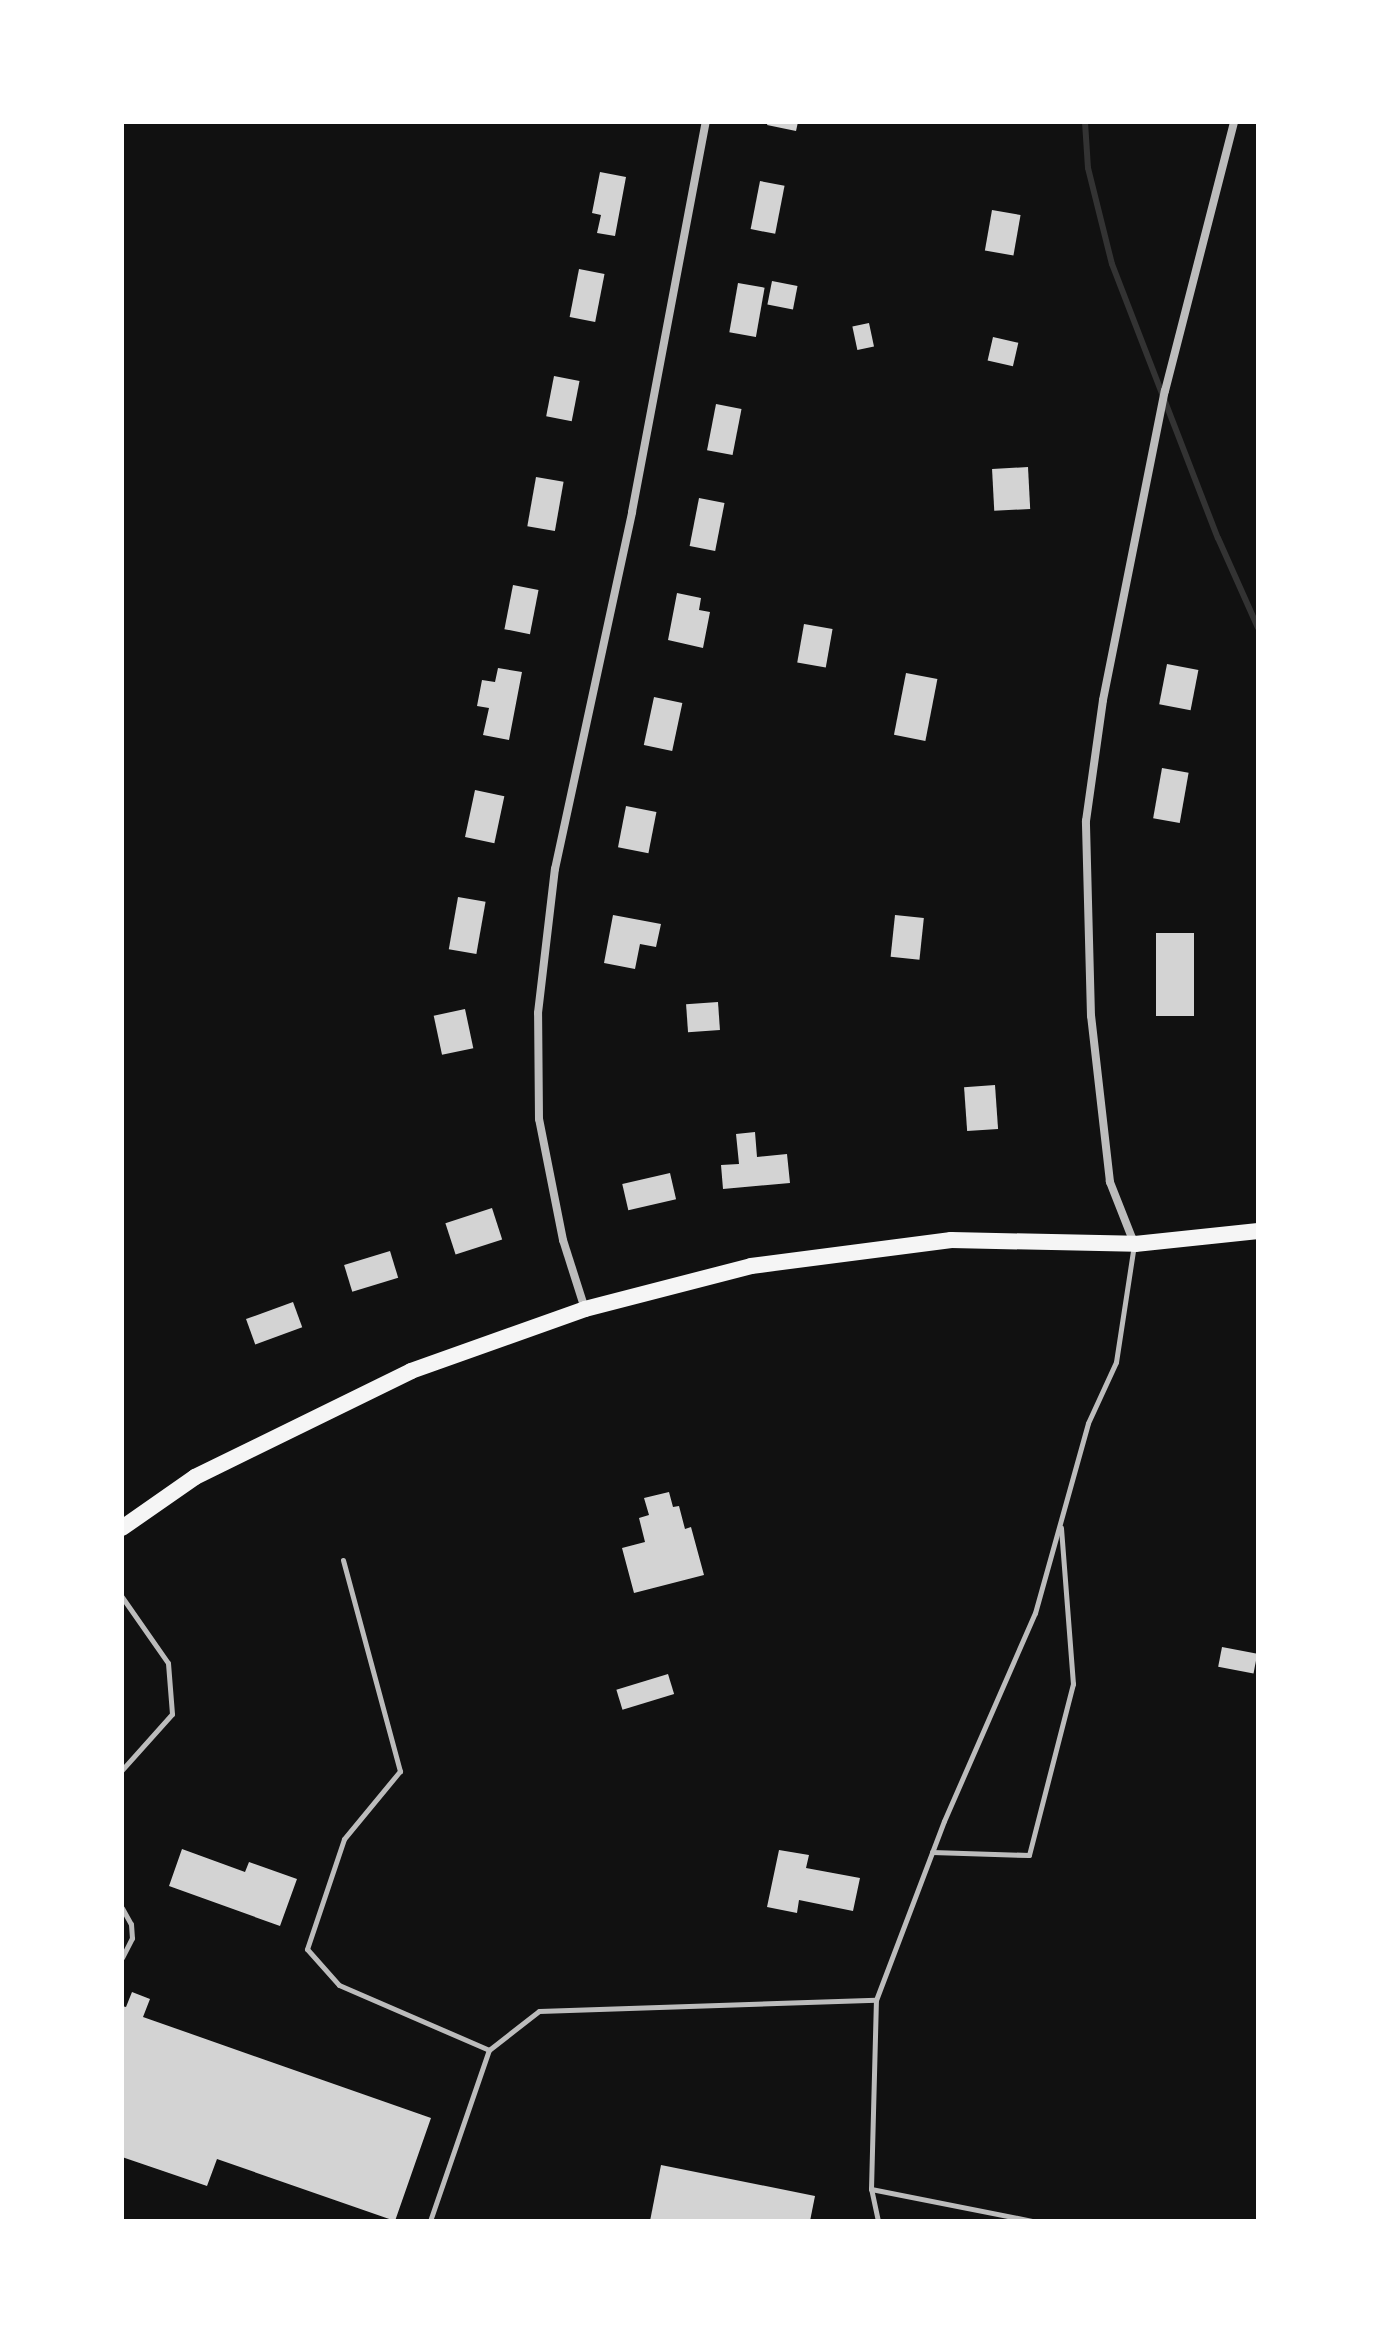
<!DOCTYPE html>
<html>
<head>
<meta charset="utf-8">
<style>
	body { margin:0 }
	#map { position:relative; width:1380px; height:2343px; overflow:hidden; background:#111; font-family:"Archivo Narrow",sans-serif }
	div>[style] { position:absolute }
	.stream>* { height:6px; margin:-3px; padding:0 3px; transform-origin:3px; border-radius:3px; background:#333 }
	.building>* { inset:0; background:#d3d3d3; transform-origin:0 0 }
	.service>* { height:5px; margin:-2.5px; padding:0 2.5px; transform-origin:2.5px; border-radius:2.5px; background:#bcbcbc }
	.minor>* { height:8px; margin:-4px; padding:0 4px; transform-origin:4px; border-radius:4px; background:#bcbcbc }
	.primary>* { height:16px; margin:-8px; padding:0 8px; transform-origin:8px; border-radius:8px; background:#f5f5f5 }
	span { translate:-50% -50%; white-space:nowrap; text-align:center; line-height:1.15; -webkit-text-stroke:6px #fff; paint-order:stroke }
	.frame { position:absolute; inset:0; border:124px solid #fff; pointer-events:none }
</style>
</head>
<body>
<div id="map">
	<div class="stream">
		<i style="left:1085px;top:122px;width:46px;rotate:86.3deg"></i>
		<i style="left:1088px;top:168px;width:99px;rotate:76deg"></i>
		<i style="left:1112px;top:264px;width:294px;rotate:68.9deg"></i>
		<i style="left:1218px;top:538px;width:98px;rotate:66deg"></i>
	</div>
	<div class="building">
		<i style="clip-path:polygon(768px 122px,798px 122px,796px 131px,767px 125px)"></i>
		<i style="clip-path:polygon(600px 172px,626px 177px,615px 236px,597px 233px,601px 215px,592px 213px)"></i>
		<i style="left:760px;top:181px;width:25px;height:49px;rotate:11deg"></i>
		<i style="left:992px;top:210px;width:29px;height:41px;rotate:10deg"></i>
		<i style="left:579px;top:269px;width:26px;height:49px;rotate:11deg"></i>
		<i style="left:772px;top:281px;width:26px;height:24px;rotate:11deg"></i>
		<i style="left:738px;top:283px;width:27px;height:50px;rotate:10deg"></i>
		<i style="left:869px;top:323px;width:24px;height:17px;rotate:78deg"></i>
		<i style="left:993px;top:337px;width:26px;height:24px;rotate:13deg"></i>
		<i style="left:554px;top:376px;width:26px;height:41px;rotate:11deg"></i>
		<i style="left:716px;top:404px;width:26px;height:47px;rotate:11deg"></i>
		<i style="left:1028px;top:467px;width:42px;height:36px;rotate:87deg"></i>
		<i style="left:536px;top:477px;width:28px;height:50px;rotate:10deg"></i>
		<i style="left:699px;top:498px;width:26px;height:49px;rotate:11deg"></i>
		<i style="left:513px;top:585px;width:26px;height:45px;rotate:11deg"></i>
		<i style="clip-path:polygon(677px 593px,701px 598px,699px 610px,710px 612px,703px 648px,668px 640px)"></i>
		<i style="left:804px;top:624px;width:29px;height:39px;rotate:10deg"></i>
		<i style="left:1167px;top:664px;width:32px;height:41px;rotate:11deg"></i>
		<i style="clip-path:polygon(498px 668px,522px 672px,509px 740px,483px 735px,489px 708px,477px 706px,482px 680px,495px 682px)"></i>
		<i style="left:906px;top:673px;width:32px;height:63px;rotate:11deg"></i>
		<i style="left:654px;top:697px;width:29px;height:49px;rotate:12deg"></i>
		<i style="left:1162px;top:768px;width:27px;height:51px;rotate:10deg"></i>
		<i style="left:475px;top:790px;width:30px;height:48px;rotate:12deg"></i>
		<i style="left:626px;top:806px;width:31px;height:42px;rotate:11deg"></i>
		<i style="left:458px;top:897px;width:28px;height:53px;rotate:10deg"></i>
		<i style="clip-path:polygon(613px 915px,661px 924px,656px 947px,640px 944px,635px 969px,604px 963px)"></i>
		<i style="left:895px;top:915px;width:29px;height:42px;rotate:6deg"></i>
		<i style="left:1156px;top:933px;width:38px;height:83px"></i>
		<i style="left:718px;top:1002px;width:28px;height:32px;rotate:86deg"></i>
		<i style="left:465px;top:1009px;width:40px;height:32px;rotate:78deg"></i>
		<i style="left:995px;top:1085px;width:44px;height:31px;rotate:86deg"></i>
		<i style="clip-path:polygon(755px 1132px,757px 1157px,787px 1154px,790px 1183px,723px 1189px,721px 1165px,739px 1164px,736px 1134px)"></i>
		<i style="left:670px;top:1173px;width:27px;height:49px;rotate:77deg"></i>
		<i style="left:492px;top:1208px;width:33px;height:49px;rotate:72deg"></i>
		<i style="left:390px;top:1251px;width:28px;height:48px;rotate:73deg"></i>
		<i style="left:293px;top:1302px;width:27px;height:50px;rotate:70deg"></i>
		<i style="clip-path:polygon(669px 1492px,673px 1507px,679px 1506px,685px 1529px,691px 1527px,704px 1575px,634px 1593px,622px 1548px,645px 1542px,639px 1518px,649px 1515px,644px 1498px)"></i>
		<i style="left:1222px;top:1647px;width:36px;height:20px;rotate:11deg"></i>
		<i style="left:668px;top:1674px;width:21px;height:54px;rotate:73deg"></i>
		<i style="clip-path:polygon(182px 1849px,245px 1872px,249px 1862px,297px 1879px,280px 1926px,169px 1886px)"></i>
		<i style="clip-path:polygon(779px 1850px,809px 1855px,806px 1868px,860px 1878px,853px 1911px,799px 1900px,797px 1913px,767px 1907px)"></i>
		<i style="clip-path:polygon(132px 1992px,150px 1999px,143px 2017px,431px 2118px,395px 2221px,217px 2159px,207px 2186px,122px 2157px,122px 2006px,126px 2007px)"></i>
		<i style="clip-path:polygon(661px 2165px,815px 2196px,810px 2221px,650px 2221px)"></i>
	</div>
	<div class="service">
		<i style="left:343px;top:1560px;width:219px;rotate:74.9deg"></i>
		<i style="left:400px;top:1771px;width:88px;rotate:129.5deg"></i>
		<i style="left:344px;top:1839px;width:116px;rotate:108.6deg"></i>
		<i style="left:307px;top:1949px;width:48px;rotate:48.4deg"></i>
		<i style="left:339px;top:1985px;width:163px;rotate:23.4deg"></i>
		<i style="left:122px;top:1597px;width:80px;rotate:55.1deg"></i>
		<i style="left:168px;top:1663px;width:51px;rotate:85.5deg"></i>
		<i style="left:172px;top:1714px;width:75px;rotate:131.8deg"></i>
		<i style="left:932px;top:1852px;width:97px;rotate:1.8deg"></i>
		<i style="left:1029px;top:1855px;width:177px;rotate:-75.6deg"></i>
		<i style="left:1073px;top:1684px;width:157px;rotate:-94.4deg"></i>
		<i style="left:122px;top:1908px;width:18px;rotate:61deg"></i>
		<i style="left:131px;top:1924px;width:14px;rotate:86deg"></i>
		<i style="left:132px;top:1938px;width:22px;rotate:117deg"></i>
		<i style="left:871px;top:2189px;width:164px;rotate:11.2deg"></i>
		<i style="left:430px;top:2221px;width:181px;rotate:-71deg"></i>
		<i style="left:489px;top:2050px;width:63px;rotate:-38deg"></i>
		<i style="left:539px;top:2011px;width:337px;rotate:-1.9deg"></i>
		<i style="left:878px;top:2221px;width:33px;rotate:-102deg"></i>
		<i style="left:871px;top:2189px;width:189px;rotate:-88.5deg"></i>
		<i style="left:876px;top:2000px;width:191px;rotate:-69.2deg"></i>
		<i style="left:944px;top:1821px;width:227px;rotate:-66.4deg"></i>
		<i style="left:1035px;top:1613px;width:197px;rotate:-74.4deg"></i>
		<i style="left:1088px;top:1423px;width:67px;rotate:-65.3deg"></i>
		<i style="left:1116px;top:1362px;width:118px;rotate:-81.3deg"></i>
	</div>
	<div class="minor">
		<i style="left:1134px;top:1243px;width:66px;rotate:-111.5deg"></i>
		<i style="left:1110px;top:1182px;width:167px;rotate:-96.5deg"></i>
		<i style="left:1091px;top:1016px;width:195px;rotate:-91.5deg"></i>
		<i style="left:1086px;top:821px;width:122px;rotate:-82deg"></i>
		<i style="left:1103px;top:700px;width:315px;rotate:-78.7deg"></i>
		<i style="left:1165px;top:391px;width:278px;rotate:-75.6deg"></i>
		<i style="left:585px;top:1309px;width:72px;rotate:-107.7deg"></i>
		<i style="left:563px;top:1240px;width:123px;rotate:-101.2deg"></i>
		<i style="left:539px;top:1119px;width:106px;rotate:-90.5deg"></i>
		<i style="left:538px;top:1013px;width:145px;rotate:-83.3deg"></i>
		<i style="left:555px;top:869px;width:365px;rotate:-77.8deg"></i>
		<i style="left:632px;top:512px;width:397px;rotate:-79.3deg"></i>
	</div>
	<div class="primary">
		<i style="left:122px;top:1528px;width:89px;rotate:-34.9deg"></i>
		<i style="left:195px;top:1477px;width:241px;rotate:-26.1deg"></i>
		<i style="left:411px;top:1371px;width:185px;rotate:-19.6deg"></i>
		<i style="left:585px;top:1309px;width:171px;rotate:-14.5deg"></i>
		<i style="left:751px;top:1266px;width:202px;rotate:-7.4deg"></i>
		<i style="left:951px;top:1240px;width:184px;rotate:1.2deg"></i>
		<i style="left:1135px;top:1244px;width:124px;rotate:-6deg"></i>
	</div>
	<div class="frame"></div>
</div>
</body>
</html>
